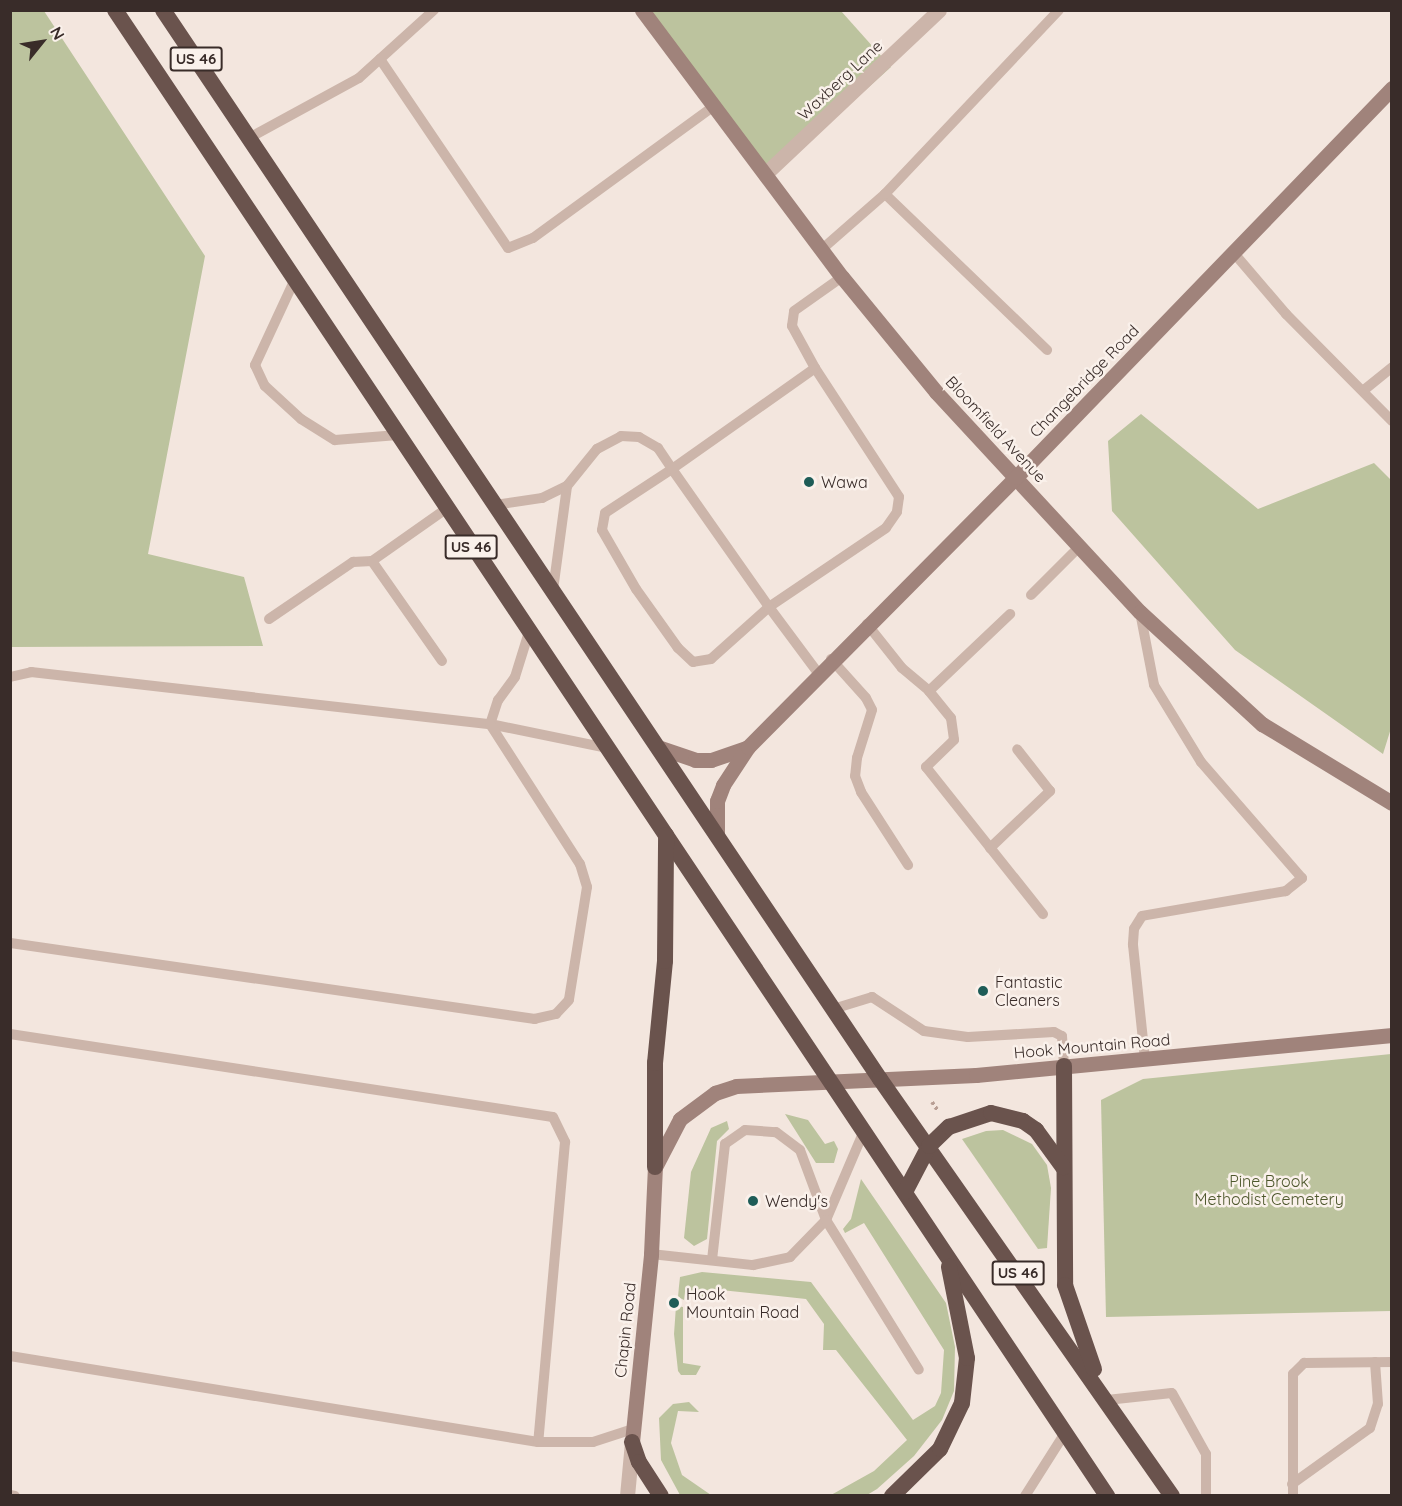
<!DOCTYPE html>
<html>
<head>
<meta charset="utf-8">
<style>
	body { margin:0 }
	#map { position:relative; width:1402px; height:1506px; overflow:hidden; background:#f3e6de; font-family:Quicksand,sans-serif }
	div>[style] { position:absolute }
	.green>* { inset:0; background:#bcc39e }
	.path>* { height:4px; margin-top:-2px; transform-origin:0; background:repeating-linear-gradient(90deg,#b89e94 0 3px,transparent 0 6px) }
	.service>* { height:10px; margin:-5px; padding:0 5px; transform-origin:5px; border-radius:5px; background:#ccb5aa }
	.minor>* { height:15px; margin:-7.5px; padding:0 7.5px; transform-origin:7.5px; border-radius:7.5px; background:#ccb5aa }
	.secondary>* { height:15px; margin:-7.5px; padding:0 7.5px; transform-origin:7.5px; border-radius:7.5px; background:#a0837b }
	.trunk>* { height:16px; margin:-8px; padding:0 8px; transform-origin:8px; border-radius:8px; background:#6a534d }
	.dots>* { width:16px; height:16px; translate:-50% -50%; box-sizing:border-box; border:3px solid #faf1eb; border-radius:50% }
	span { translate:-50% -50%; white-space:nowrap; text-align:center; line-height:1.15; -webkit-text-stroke:5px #faf1eb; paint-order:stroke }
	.shield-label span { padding:2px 4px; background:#faf1eb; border:2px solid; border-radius:4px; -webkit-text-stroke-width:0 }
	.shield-label { font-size:15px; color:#392c29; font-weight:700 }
	.street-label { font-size:16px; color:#392c29 }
	.poi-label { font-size:16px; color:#392c29 }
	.left { translate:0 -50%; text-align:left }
	.park-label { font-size:16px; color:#4e582d }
	.frame { position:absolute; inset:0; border:12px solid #392c29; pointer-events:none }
	.north { position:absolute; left:12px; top:12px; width:60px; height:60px; -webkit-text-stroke:4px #faf1eb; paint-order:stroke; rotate:60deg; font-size:16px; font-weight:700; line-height:24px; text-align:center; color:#392c29 }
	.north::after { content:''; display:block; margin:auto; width:21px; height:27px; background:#392c29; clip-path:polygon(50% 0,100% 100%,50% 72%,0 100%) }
</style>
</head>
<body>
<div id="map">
	<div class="green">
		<i style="clip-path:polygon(10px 11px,44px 11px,205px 256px,148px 554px,244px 577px,263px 646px,11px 647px)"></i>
		<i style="clip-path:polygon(642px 11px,841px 11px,891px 67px,767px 179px)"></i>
		<i style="clip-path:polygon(1141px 414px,1258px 509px,1374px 463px,1391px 480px,1392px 725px,1383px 754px,1235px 650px,1112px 511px,1108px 441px)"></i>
		<i style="clip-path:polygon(1391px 1054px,1391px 1311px,1106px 1317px,1101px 1100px,1143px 1079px)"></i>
		<i style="clip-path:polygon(785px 1114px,808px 1120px,825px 1144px,834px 1141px,838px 1149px,834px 1163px,816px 1163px)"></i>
		<i style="clip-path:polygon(727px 1121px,729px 1129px,717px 1141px,707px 1239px,694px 1246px,684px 1238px,691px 1172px,711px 1128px)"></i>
		<i style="clip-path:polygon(1003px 1130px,1032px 1144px,1047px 1165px,1051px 1188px,1047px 1248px,1038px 1249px,962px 1139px,986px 1131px)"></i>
		<i style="clip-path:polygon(861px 1179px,946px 1303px,955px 1347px,954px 1391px,942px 1420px,914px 1456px,877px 1489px,867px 1495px,831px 1495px,874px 1471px,907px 1440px,836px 1350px,823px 1350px,824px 1324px,806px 1299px,711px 1289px,704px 1300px,698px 1300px,699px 1295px,685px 1292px,684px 1300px,678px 1297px,679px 1286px,680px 1277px,702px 1272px,811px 1282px,913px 1420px,935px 1406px,941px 1393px,944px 1350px,864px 1223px,845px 1233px,843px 1229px,851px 1219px)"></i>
		<i style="clip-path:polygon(676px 1306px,683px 1307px,683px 1363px,701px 1366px,696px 1375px,681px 1375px,678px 1371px,674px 1334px)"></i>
		<i style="clip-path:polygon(689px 1402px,699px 1412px,678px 1411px,671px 1443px,682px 1475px,711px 1495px,680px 1495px,661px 1460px,659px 1418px,673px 1404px)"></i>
	</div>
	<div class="path">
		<i style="left:932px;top:1102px;width:11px;rotate:56deg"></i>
	</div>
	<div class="service">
		<i style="left:380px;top:59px;width:228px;rotate:55.9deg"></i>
		<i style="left:508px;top:248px;width:27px;rotate:-22deg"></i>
		<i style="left:533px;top:238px;width:224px;rotate:-36.1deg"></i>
		<i style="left:249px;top:138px;width:125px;rotate:-28.6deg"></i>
		<i style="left:359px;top:78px;width:101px;rotate:-42.2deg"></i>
		<i style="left:885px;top:194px;width:225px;rotate:43.9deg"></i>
		<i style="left:821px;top:250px;width:85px;rotate:-41.2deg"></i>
		<i style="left:885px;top:194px;width:253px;rotate:-46.6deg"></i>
		<i style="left:1233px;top:252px;width:82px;rotate:49.5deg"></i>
		<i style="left:1286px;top:314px;width:151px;rotate:45.3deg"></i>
		<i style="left:295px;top:279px;width:95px;rotate:114.9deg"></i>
		<i style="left:255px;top:365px;width:23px;rotate:65deg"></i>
		<i style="left:265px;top:386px;width:49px;rotate:42.5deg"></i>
		<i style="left:301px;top:419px;width:40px;rotate:32deg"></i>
		<i style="left:335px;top:440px;width:63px;rotate:-4.5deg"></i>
		<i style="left:815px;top:368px;width:154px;rotate:56.9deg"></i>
		<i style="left:899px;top:497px;width:15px;rotate:98deg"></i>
		<i style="left:897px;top:512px;width:19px;rotate:125deg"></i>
		<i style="left:886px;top:528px;width:141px;rotate:146deg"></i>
		<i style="left:769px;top:607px;width:78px;rotate:138.1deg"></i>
		<i style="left:711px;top:659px;width:18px;rotate:171deg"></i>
		<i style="left:693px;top:662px;width:21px;rotate:-137deg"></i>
		<i style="left:678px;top:648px;width:72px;rotate:-125.4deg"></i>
		<i style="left:636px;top:589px;width:68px;rotate:-120deg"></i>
		<i style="left:602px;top:530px;width:17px;rotate:-80deg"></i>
		<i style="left:605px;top:513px;width:80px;rotate:-33.3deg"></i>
		<i style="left:672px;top:469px;width:169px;rotate:54.9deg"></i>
		<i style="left:769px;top:607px;width:82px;rotate:53.4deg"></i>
		<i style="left:1364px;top:390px;width:36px;rotate:-39deg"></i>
		<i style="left:495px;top:505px;width:48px;rotate:-8.5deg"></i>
		<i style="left:542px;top:498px;width:28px;rotate:-26deg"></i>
		<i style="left:567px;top:486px;width:48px;rotate:-51deg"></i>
		<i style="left:597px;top:449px;width:27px;rotate:-28deg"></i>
		<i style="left:621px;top:436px;width:18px;rotate:3deg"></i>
		<i style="left:639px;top:437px;width:22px;rotate:30deg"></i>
		<i style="left:658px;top:448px;width:25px;rotate:56deg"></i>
		<i style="left:672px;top:469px;width:175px;rotate:-35.2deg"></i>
		<i style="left:815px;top:368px;width:48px;rotate:-118.7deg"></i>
		<i style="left:792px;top:326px;width:15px;rotate:-82deg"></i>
		<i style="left:794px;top:311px;width:59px;rotate:-35.3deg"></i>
		<i style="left:553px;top:590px;width:105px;rotate:-82.3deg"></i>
		<i style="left:1031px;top:595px;width:69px;rotate:-45deg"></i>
		<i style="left:1140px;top:612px;width:74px;rotate:79.1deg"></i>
		<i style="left:1154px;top:685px;width:90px;rotate:58.6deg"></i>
		<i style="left:1201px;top:762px;width:154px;rotate:49deg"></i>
		<i style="left:1302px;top:878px;width:21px;rotate:141deg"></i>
		<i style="left:1286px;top:891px;width:146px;rotate:170.2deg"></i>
		<i style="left:1142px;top:916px;width:15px;rotate:122deg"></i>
		<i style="left:1134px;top:929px;width:16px;rotate:94deg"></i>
		<i style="left:1133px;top:945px;width:115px;rotate:84deg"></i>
		<i style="left:269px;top:619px;width:102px;rotate:-34.2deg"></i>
		<i style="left:353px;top:562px;width:19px;rotate:-3deg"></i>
		<i style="left:867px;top:624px;width:56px;rotate:51.5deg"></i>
		<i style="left:902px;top:668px;width:35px;rotate:40deg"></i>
		<i style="left:929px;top:691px;width:112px;rotate:-43.5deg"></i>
		<i style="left:529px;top:632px;width:47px;rotate:107.3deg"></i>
		<i style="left:515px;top:677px;width:29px;rotate:126deg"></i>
		<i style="left:498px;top:700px;width:25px;rotate:108deg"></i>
		<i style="left:490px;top:724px;width:119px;rotate:11.6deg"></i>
		<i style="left:831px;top:659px;width:52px;rotate:48.1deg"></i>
		<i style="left:866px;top:698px;width:13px;rotate:63deg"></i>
		<i style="left:872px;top:710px;width:50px;rotate:107.4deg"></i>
		<i style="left:857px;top:758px;width:18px;rotate:96deg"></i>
		<i style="left:855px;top:776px;width:17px;rotate:69deg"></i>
		<i style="left:861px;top:792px;width:87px;rotate:57.2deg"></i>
		<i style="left:442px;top:661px;width:122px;rotate:-125deg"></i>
		<i style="left:372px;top:561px;width:90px;rotate:-35.1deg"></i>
		<i style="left:10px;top:677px;width:22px;rotate:-13deg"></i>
		<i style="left:31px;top:672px;width:462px;rotate:6.5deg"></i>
		<i style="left:490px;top:724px;width:166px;rotate:57.3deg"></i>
		<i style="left:580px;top:864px;width:24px;rotate:73deg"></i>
		<i style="left:587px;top:887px;width:114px;rotate:99.1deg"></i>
		<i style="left:569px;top:1000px;width:19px;rotate:133deg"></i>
		<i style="left:556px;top:1014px;width:22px;rotate:167deg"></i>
		<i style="left:535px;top:1019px;width:530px;rotate:-171.76deg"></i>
		<i style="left:929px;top:691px;width:35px;rotate:51deg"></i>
		<i style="left:951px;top:718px;width:22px;rotate:82deg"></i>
		<i style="left:954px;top:740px;width:39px;rotate:136deg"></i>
		<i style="left:926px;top:767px;width:188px;rotate:51.5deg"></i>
		<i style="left:990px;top:848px;width:83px;rotate:-43.5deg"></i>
		<i style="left:1050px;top:791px;width:53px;rotate:-128.2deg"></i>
		<i style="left:833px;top:1009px;width:41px;rotate:-17.1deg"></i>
		<i style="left:872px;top:997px;width:62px;rotate:33.2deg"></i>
		<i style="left:924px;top:1031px;width:44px;rotate:7.8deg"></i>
		<i style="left:968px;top:1037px;width:86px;rotate:-3.3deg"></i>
		<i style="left:1054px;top:1032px;width:9px;rotate:27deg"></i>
		<i style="left:1062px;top:1036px;width:30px;rotate:86deg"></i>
		<i style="left:10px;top:1034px;width:549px;rotate:8.69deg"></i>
		<i style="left:553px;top:1117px;width:28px;rotate:64deg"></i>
		<i style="left:565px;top:1142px;width:301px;rotate:95.1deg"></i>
		<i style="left:651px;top:1254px;width:103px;rotate:6.2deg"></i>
		<i style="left:753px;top:1265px;width:38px;rotate:-12deg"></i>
		<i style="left:790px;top:1257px;width:52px;rotate:-45.8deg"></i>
		<i style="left:826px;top:1220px;width:97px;rotate:-66.9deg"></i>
		<i style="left:712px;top:1260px;width:117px;rotate:-83.6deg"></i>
		<i style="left:725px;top:1144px;width:24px;rotate:-35deg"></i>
		<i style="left:745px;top:1130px;width:31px;rotate:4deg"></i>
		<i style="left:776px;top:1132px;width:30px;rotate:37deg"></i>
		<i style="left:800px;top:1150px;width:75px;rotate:69.6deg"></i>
		<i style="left:826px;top:1220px;width:176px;rotate:58.2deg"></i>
		<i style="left:10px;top:1356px;width:535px;rotate:9.25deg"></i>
		<i style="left:538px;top:1442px;width:55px"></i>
		<i style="left:593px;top:1442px;width:42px;rotate:-18deg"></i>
		<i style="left:1107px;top:1400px;width:65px;rotate:-6.1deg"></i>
		<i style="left:1172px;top:1393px;width:70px;rotate:60.9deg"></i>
		<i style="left:1206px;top:1454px;width:42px;rotate:90deg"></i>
		<i style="left:1292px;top:1484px;width:96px;rotate:-35.7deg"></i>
		<i style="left:1370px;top:1428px;width:25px;rotate:-72deg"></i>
		<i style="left:1378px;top:1404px;width:42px;rotate:-94.1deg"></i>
		<i style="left:10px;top:1495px;width:5px;rotate:11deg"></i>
		<i style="left:1025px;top:1496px;width:75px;rotate:-57.6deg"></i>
		<i style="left:1293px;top:1496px;width:122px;rotate:-90deg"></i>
		<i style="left:1293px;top:1374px;width:16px;rotate:-45deg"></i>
		<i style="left:1304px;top:1363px;width:88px;rotate:-0.7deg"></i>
	</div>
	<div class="minor">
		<i style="left:765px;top:174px;width:239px;rotate:-43.3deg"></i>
		<i style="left:627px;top:1496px;width:54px;rotate:-84.7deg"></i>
	</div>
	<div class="secondary">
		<i style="left:642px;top:10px;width:334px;rotate:53.2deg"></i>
		<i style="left:842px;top:277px;width:149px;rotate:50.7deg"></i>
		<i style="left:936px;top:392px;width:300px;rotate:47.2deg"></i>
		<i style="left:1140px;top:612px;width:166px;rotate:42.6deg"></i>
		<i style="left:1262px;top:724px;width:152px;rotate:31.3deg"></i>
		<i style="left:658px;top:747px;width:39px;rotate:19deg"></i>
		<i style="left:695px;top:760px;width:16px"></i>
		<i style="left:711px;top:760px;width:39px;rotate:-19deg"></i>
		<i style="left:717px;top:834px;width:33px;rotate:-90deg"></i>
		<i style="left:717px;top:801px;width:17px;rotate:-69deg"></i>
		<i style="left:723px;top:785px;width:45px;rotate:-56.7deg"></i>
		<i style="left:748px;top:747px;width:380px;rotate:-45.2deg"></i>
		<i style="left:1016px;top:477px;width:541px;rotate:-45.97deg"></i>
		<i style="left:632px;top:1442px;width:189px;rotate:-84.2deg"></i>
		<i style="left:651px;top:1254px;width:87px;rotate:-87.4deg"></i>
		<i style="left:655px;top:1167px;width:54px;rotate:-62.5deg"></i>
		<i style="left:680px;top:1119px;width:44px;rotate:-36.6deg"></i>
		<i style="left:715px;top:1093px;width:22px;rotate:-18deg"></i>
		<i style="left:736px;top:1086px;width:240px;rotate:-2.6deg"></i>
		<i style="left:976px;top:1075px;width:418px;rotate:-5.5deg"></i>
	</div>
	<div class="trunk">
		<i style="left:115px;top:10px;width:1787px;rotate:56.27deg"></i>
		<i style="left:163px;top:10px;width:1287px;rotate:56.15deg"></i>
		<i style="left:880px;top:1079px;width:509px;rotate:55deg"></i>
		<i style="left:1064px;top:1066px;width:219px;rotate:89.7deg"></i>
		<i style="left:1065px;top:1285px;width:89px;rotate:71deg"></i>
		<i style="left:655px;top:1167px;width:104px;rotate:-90deg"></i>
		<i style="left:655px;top:1063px;width:102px;rotate:-84.4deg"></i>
		<i style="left:665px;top:961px;width:126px;rotate:-89.5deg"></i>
		<i style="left:905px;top:1192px;width:52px;rotate:-62.4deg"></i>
		<i style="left:929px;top:1146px;width:28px;rotate:-44deg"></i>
		<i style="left:949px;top:1127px;width:44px;rotate:-18.4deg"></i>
		<i style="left:991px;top:1113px;width:33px;rotate:14deg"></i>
		<i style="left:1023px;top:1121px;width:16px;rotate:35deg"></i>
		<i style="left:1036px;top:1130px;width:46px;rotate:53.9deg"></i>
		<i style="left:632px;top:1442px;width:21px;rotate:71deg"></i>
		<i style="left:639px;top:1462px;width:40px;rotate:57.1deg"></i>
		<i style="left:892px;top:1496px;width:67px;rotate:-44.4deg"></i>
		<i style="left:940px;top:1449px;width:51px;rotate:-64.4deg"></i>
		<i style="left:962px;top:1403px;width:45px;rotate:-83.7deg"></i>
		<i style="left:967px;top:1358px;width:93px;rotate:-101.2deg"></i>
	</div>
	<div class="dots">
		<i style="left:809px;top:482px;background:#1e5c57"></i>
		<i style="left:983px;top:991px;background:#1e5c57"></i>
		<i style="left:753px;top:1201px;background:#1e5c57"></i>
		<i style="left:674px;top:1303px;background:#1e5c57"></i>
	</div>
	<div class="shield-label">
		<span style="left:196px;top:59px">US 46</span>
		<span style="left:471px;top:547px">US 46</span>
		<span style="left:1018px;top:1273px">US 46</span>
	</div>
	<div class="street-label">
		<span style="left:840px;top:80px;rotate:-43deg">Waxberg Lane</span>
		<span style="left:1084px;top:381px;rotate:-46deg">Changebridge Road</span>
		<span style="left:996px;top:429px;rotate:47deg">Bloomfield Avenue</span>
		<span style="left:1092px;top:1046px;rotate:-5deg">Hook Mountain Road</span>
		<span style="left:625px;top:1330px;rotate:-84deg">Chapin Road</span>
	</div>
	<div class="poi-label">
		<span class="left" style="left:821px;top:482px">Wawa</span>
		<span class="left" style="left:995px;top:991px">Fantastic<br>Cleaners</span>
		<span class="left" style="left:765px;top:1201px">Wendy's</span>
		<span class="left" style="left:686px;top:1303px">Hook<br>Mountain Road</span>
	</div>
	<div class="park-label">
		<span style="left:1269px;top:1190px">Pine Brook<br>Methodist Cemetery</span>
	</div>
	<div class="frame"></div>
	<div class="north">N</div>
</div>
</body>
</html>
